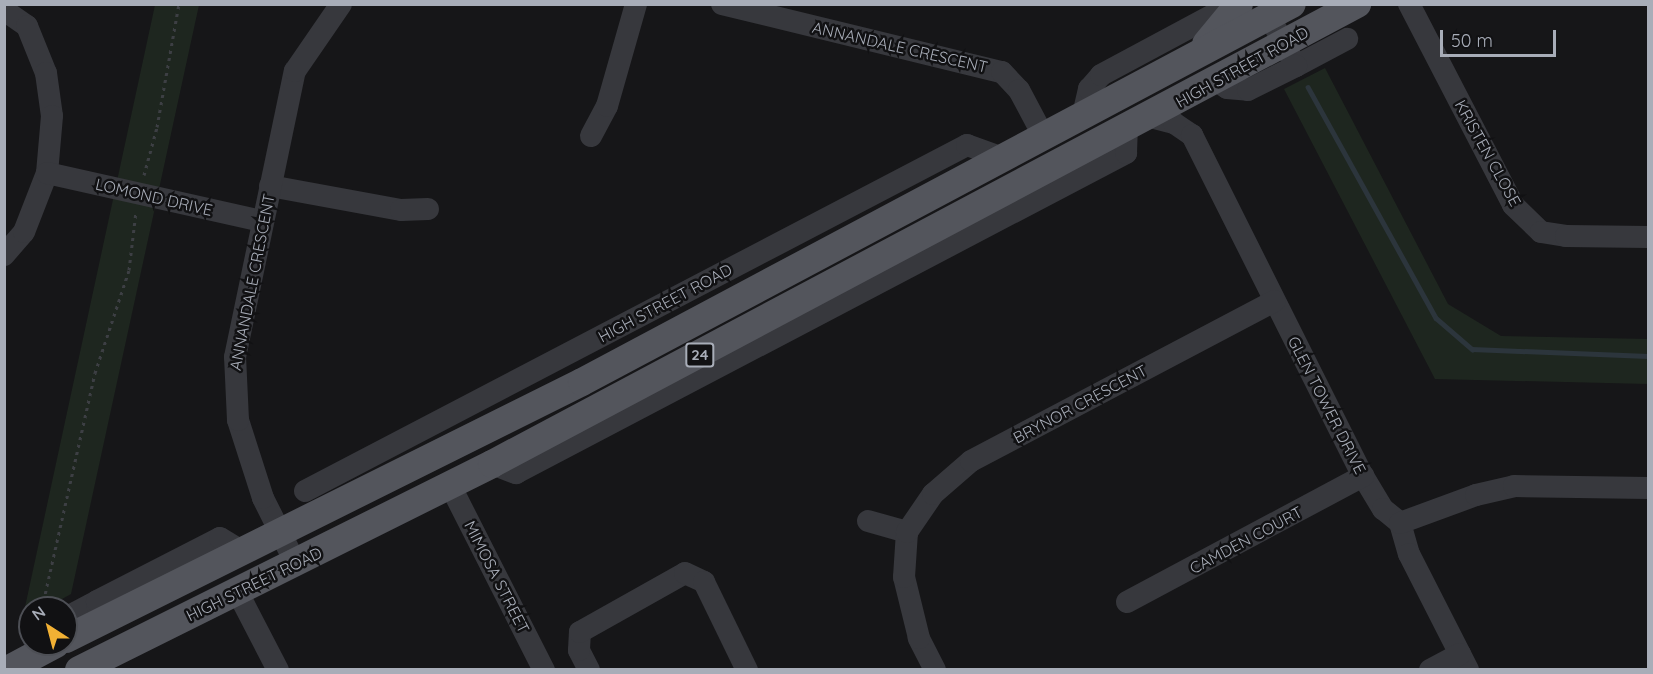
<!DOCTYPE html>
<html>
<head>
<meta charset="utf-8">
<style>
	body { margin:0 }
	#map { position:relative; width:1653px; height:674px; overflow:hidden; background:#161618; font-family:Quicksand,sans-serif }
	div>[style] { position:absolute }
	.green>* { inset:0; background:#1e261f }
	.stream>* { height:4.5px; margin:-2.25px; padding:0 2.25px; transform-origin:2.25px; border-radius:2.25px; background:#2c353c }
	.path>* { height:3px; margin-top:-1.5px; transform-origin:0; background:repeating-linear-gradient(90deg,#3d3f44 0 3px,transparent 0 7.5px) }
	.minor>* { height:22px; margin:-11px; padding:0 11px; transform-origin:11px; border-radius:11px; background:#37383d }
	.major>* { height:28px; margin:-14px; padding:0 14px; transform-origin:14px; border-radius:14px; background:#53555c }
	span { translate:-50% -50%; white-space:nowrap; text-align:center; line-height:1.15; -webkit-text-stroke:5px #111113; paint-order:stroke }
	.shield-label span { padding:2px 4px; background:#111113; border:2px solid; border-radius:4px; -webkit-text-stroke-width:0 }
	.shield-label { font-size:15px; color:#a8adb8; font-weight:700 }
	.street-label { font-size:16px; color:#a8adb8 }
	.frame { position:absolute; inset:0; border:6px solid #a8adb8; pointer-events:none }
	.north { position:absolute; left:18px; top:596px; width:60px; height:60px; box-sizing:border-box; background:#111113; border:2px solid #4d4f55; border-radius:50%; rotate:324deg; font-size:16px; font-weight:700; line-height:24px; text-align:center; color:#a8adb8 }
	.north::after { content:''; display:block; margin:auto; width:21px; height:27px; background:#f2b134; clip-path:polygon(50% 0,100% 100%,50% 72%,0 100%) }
	.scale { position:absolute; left:1440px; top:30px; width:116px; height:27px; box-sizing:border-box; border:3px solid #a8adb8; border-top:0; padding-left:8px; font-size:18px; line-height:21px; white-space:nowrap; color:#a8adb8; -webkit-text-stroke:4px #111113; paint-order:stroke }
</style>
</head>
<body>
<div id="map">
	<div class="green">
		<i style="clip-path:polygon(155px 5px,199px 5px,71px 594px,46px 608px,30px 608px,30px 617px,22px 621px)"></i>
		<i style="clip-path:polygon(1325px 68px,1448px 304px,1501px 336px,1648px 339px,1648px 384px,1435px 379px,1284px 89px)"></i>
	</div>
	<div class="stream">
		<i style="left:1308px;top:87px;width:264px;rotate:61deg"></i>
		<i style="left:1436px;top:318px;width:48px;rotate:40.7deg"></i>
		<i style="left:1472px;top:349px;width:176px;rotate:2.3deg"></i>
	</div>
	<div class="path">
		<i style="left:144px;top:175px;width:50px;rotate:-74.8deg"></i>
		<i style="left:157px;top:127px;width:125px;rotate:-79.9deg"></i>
		<i style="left:42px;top:608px;width:241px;rotate:-77.3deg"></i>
		<i style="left:95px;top:373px;width:108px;rotate:-71.7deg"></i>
		<i style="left:129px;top:270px;width:59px;rotate:-83.2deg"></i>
	</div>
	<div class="minor">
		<i style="left:722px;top:4px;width:288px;rotate:13.7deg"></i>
		<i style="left:1002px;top:72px;width:25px;rotate:47deg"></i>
		<i style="left:1019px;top:90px;width:53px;rotate:62deg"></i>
		<i style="left:1409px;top:4px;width:226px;rotate:62.6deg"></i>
		<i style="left:1513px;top:205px;width:39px;rotate:44deg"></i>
		<i style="left:1541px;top:232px;width:25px;rotate:9deg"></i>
		<i style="left:1566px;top:236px;width:82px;rotate:0.7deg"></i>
		<i style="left:4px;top:10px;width:28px;rotate:35deg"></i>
		<i style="left:27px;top:26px;width:51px;rotate:68deg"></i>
		<i style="left:46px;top:73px;width:43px;rotate:82.1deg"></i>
		<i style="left:52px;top:116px;width:57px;rotate:95deg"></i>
		<i style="left:1276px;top:29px;width:42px;rotate:61.6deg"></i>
		<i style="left:1296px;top:66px;width:58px;rotate:-27.9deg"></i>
		<i style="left:1216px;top:81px;width:13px;rotate:32deg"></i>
		<i style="left:1227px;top:88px;width:21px;rotate:5deg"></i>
		<i style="left:1248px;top:90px;width:54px;rotate:-26.6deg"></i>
		<i style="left:1083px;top:115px;width:27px;rotate:-77deg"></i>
		<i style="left:1089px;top:89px;width:18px;rotate:-49deg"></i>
		<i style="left:1101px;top:75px;width:129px;rotate:-28.2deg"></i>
		<i style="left:1151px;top:117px;width:24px;rotate:15deg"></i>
		<i style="left:1174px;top:123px;width:22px;rotate:34deg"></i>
		<i style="left:1192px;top:135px;width:381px;rotate:63.4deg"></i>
		<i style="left:1363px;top:476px;width:39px;rotate:59deg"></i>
		<i style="left:1383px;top:509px;width:22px;rotate:39deg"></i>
		<i style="left:1400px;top:523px;width:32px;rotate:74deg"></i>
		<i style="left:1409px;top:554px;width:130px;rotate:63deg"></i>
		<i style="left:591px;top:136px;width:34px;rotate:-62deg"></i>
		<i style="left:607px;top:106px;width:106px;rotate:-74.1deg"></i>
		<i style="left:270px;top:186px;width:133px;rotate:10.4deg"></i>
		<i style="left:401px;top:210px;width:27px;rotate:-2deg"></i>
		<i style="left:4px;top:255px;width:30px;rotate:-49deg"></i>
		<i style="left:24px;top:232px;width:63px;rotate:-68.7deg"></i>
		<i style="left:47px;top:173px;width:220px;rotate:12.6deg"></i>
		<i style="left:492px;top:464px;width:26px;rotate:21deg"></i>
		<i style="left:516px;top:473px;width:689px;rotate:-27.68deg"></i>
		<i style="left:1126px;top:153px;width:23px;rotate:-88deg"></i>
		<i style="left:450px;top:485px;width:208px;rotate:63.1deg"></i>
		<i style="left:305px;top:491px;width:747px;rotate:-27.59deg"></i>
		<i style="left:967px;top:145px;width:37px;rotate:20deg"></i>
		<i style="left:868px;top:521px;width:41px;rotate:15.8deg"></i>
		<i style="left:1400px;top:523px;width:81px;rotate:-20.2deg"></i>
		<i style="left:1476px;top:495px;width:39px;rotate:-13deg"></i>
		<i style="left:1514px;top:486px;width:134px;rotate:0.9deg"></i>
		<i style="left:296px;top:564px;width:74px;rotate:-116.6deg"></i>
		<i style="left:263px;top:498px;width:82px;rotate:-107.8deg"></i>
		<i style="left:238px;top:420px;width:63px;rotate:-92.7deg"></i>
		<i style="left:235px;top:357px;width:292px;rotate:-78.2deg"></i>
		<i style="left:295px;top:71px;width:81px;rotate:-55.5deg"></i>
		<i style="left:237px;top:591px;width:89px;rotate:62.6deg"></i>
		<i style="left:1127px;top:602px;width:268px;rotate:-28.1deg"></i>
		<i style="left:71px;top:615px;width:30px;rotate:-28deg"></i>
		<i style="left:100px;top:621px;width:20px;rotate:-99deg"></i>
		<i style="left:97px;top:601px;width:138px;rotate:-27.1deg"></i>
		<i style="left:220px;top:538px;width:23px;rotate:31deg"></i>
		<i style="left:589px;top:670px;width:22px;rotate:-117deg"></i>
		<i style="left:579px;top:650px;width:18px;rotate:-87deg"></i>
		<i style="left:580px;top:632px;width:120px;rotate:-29.3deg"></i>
		<i style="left:685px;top:573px;width:21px;rotate:25deg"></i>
		<i style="left:704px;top:582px;width:98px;rotate:64deg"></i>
		<i style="left:935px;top:670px;width:36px;rotate:-117deg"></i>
		<i style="left:919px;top:638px;width:63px;rotate:-103.8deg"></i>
		<i style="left:904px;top:577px;width:45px;rotate:-86.2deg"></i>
		<i style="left:907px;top:532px;width:46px;rotate:-55.6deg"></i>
		<i style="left:933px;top:494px;width:50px;rotate:-41deg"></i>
		<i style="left:971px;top:461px;width:343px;rotate:-27.8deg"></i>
		<i style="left:1430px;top:670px;width:34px;rotate:-28deg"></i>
	</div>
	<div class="major">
		<i style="left:1206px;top:44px;width:52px;rotate:-50.5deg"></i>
		<i style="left:66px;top:639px;width:576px;rotate:-26.48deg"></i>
		<i style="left:582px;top:382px;width:804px;rotate:-28.03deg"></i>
		<i style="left:7px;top:670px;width:55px;rotate:-28deg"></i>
		<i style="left:79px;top:670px;width:462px;rotate:-26.5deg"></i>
		<i style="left:492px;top:464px;width:980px;rotate:-28deg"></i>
	</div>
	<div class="shield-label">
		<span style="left:700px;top:355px">24</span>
	</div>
	<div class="street-label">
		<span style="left:900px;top:47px;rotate:13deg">ANNANDALE CRESCENT</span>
		<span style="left:1242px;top:67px;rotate:-29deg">HIGH STREET ROAD</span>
		<span style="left:1488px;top:153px;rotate:61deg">KRISTEN CLOSE</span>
		<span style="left:154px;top:197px;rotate:13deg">LOMOND DRIVE</span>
		<span style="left:252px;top:282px;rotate:-79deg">ANNANDALE CRESCENT</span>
		<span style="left:665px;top:303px;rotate:-28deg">HIGH STREET ROAD</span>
		<span style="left:1080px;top:404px;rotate:-28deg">BRYNOR CRESCENT</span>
		<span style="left:1327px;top:405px;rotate:63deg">GLEN TOWER DRIVE</span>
		<span style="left:1246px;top:540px;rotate:-28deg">CAMDEN COURT</span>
		<span style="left:497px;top:577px;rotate:63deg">MIMOSA STREET</span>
		<span style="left:254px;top:584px;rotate:-26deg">HIGH STREET ROAD</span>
	</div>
	<div class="frame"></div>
	<div class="north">N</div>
	<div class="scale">50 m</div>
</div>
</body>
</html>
